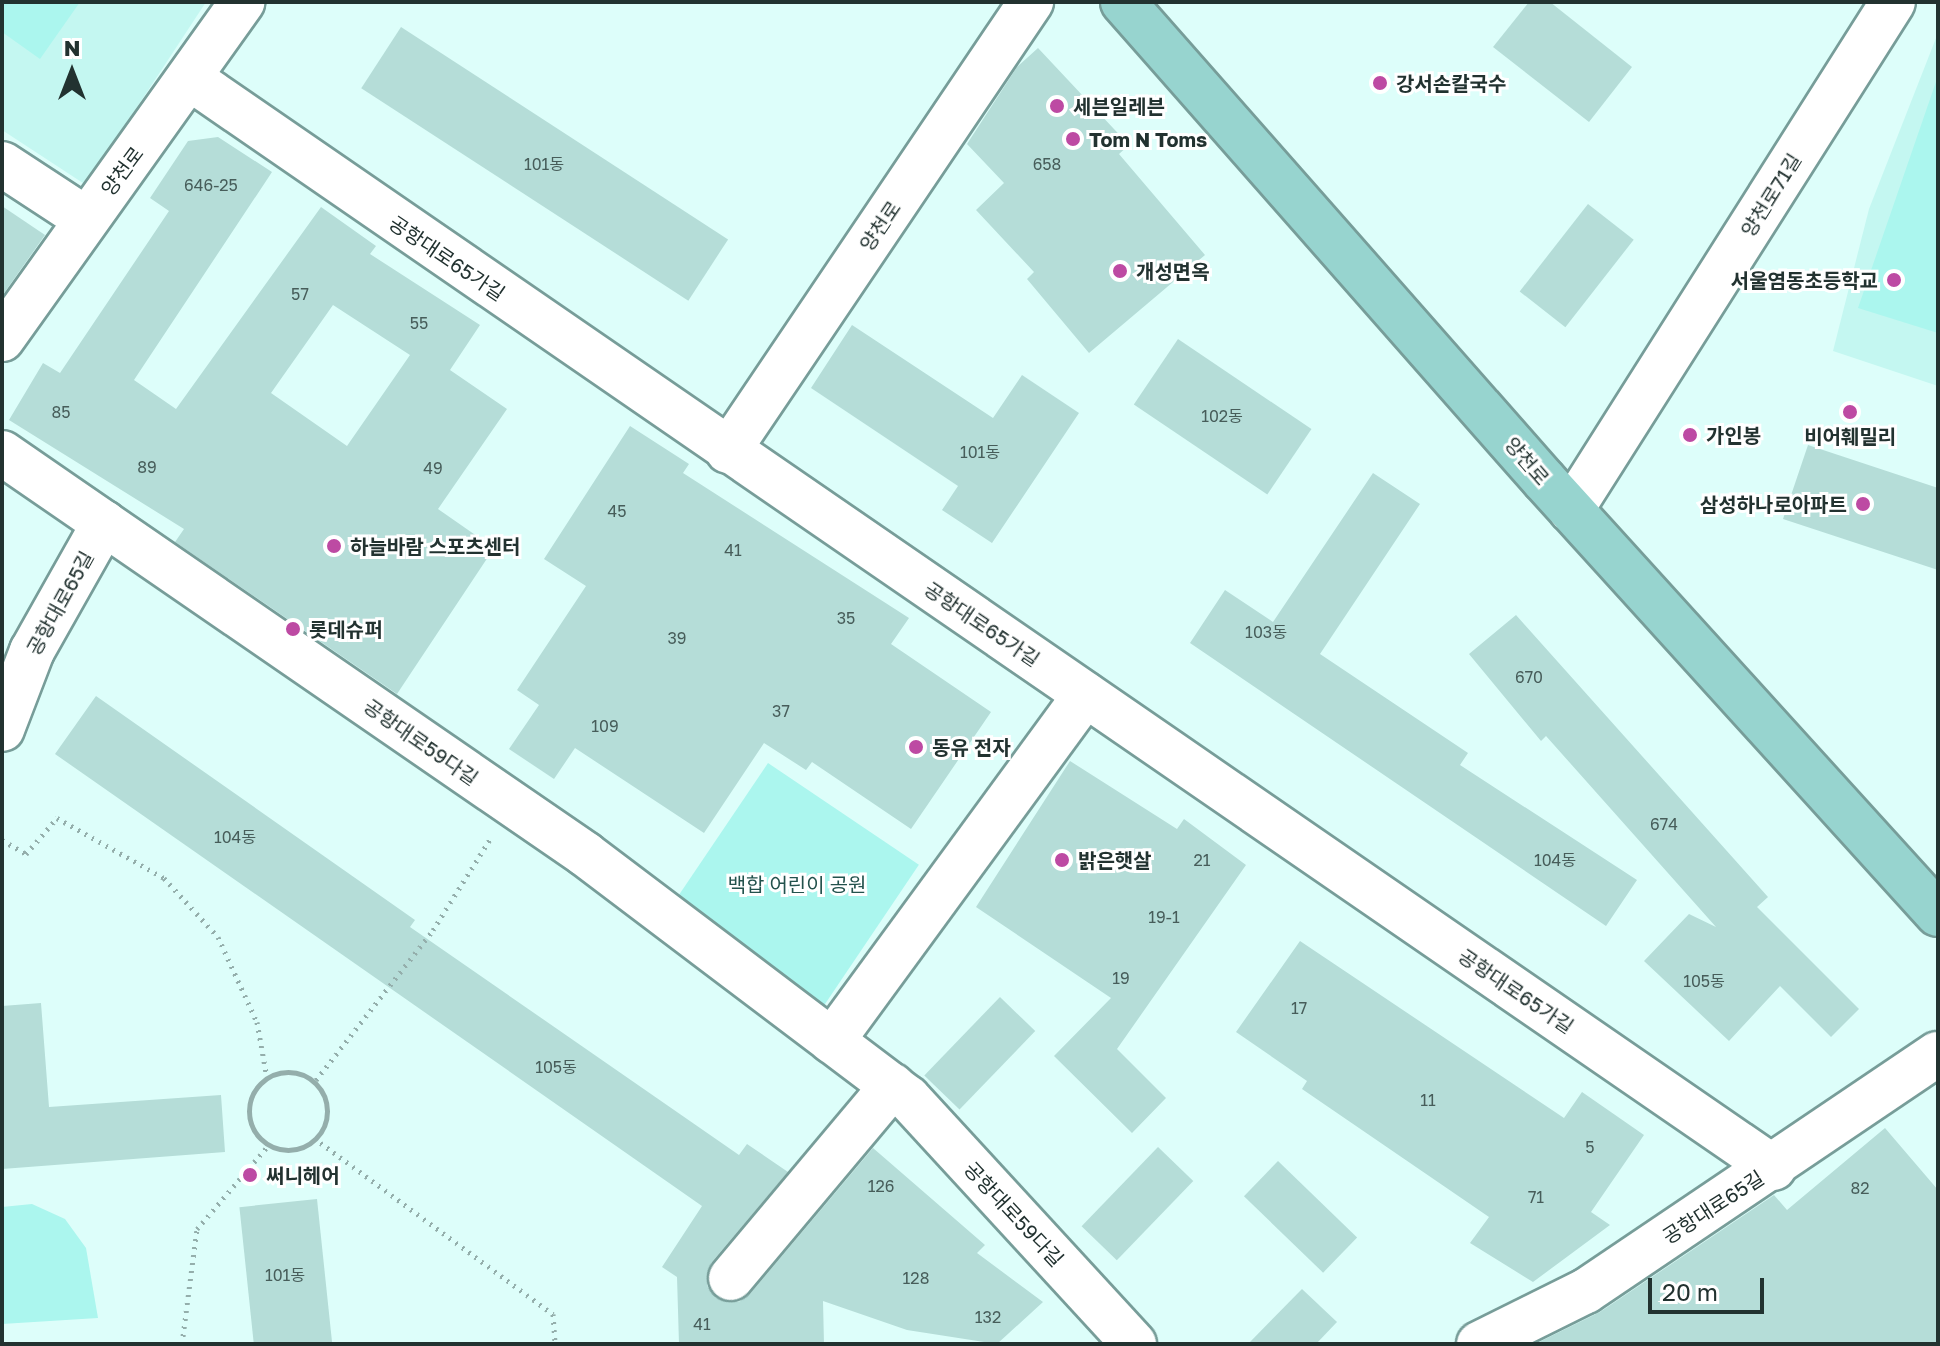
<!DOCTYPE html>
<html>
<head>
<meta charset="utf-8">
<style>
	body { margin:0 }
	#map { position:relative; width:1940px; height:1346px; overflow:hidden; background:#ddfefa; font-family:"Golos Text","Noto Sans KR",sans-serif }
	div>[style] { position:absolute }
	.built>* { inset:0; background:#c4f7f1 }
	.green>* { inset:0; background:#abf6ee; transform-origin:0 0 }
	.building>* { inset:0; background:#b5ddd8; transform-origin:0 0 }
	.path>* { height:5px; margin-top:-2.5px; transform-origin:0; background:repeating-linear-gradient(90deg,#94aeab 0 2px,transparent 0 8px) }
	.path>.ring { margin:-2.5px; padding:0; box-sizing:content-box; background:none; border:5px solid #94aeab; border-radius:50% }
	.roads { filter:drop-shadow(2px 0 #779d99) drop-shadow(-2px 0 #779d99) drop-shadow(0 2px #779d99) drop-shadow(0 -2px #779d99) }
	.minor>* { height:44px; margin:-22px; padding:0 22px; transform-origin:22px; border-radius:22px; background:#fff }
	.major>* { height:44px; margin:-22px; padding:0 22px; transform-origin:22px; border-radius:22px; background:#97d4cf }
	.dots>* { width:22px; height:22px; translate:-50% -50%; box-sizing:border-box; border:4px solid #fff; border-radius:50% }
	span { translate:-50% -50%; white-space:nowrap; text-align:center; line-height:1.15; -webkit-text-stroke:6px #fff; paint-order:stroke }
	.number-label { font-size:16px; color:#475d5a }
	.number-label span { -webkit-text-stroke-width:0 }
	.poi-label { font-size:20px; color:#223230; font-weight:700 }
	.left { translate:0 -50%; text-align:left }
	.right { translate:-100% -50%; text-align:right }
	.street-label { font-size:20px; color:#223230 }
	.park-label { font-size:20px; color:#23524d }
	.frame { position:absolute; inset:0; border:4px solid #223230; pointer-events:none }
	.north { position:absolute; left:32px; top:32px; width:80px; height:80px; -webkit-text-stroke:6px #fff; paint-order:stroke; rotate:0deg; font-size:22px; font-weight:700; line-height:32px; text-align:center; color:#223230 }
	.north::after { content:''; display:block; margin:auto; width:28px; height:36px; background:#223230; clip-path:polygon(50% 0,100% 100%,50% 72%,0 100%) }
	.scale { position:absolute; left:1648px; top:1278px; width:116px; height:36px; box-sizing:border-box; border:4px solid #223230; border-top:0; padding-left:10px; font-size:24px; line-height:28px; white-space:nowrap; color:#223230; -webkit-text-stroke:6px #fff; paint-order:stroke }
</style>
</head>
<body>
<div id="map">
	<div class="built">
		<i style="clip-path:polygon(2px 2px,206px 2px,86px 185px,2px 130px)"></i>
		<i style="clip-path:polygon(1938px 33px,1938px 386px,1833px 351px,1869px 209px)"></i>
	</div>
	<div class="green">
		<i style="clip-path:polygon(2px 2px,80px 2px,40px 59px,2px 32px)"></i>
		<i style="clip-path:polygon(1938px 76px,1938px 333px,1858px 308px)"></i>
		<i style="left:768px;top:763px;width:182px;height:169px;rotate:34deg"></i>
		<i style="clip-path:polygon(32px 1204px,65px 1219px,86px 1248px,98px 1318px,2px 1324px,2px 1207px)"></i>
	</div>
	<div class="building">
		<i style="clip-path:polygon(1529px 2px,1550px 2px,1632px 67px,1589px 122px,1493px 47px)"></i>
		<i style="left:401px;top:27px;width:390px;height:73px;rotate:33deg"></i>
		<i style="clip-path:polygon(1038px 48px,1129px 145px,1119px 154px,1205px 255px,1089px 353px,1027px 279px,1034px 272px,976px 210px,1004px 183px,967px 144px,1017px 67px)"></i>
		<i style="clip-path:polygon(evenodd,218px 137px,272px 172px,134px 380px,176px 409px,321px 207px,376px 246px,370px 254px,480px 325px,450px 370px,507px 409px,438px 509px,494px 548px,397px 694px,175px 542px,184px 529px,9px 420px,43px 363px,60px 373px,169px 211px,150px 198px,188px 141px,218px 137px,333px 305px,410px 355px,347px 446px,271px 393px,333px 305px)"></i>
		<i style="left:1588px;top:204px;width:58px;height:111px;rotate:38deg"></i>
		<i style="clip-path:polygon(2px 206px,45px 235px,2px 296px)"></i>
		<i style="clip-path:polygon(852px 325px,993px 418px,1022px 375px,1079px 413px,992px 543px,942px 510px,958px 486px,811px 388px)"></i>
		<i style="left:1178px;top:339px;width:161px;height:79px;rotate:34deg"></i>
		<i style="clip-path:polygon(630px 426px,689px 464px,683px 473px,909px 618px,891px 644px,991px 712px,911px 829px,812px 762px,806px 770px,764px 743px,704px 833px,575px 748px,554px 779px,509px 749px,539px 705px,517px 690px,586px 586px,544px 559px)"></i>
		<i style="clip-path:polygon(1808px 445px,1938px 488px,1938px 570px,1783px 519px)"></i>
		<i style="clip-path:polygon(1373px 473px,1420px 504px,1320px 654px,1468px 753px,1460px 765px,1637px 880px,1606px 926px,1190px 643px,1225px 590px,1273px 622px)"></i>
		<i style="clip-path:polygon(1516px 615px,1768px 897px,1757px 907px,1859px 1009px,1831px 1037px,1780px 986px,1729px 1041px,1644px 961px,1689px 914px,1716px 927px,1546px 736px,1541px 741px,1469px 654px)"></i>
		<i style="clip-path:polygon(96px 696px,415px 920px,410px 927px,739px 1155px,747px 1144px,788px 1172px,711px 1263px,707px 1286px,716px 1298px,739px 1302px,750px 1294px,873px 1148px,985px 1245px,977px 1253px,1043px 1302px,997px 1344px,907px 1330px,823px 1301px,824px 1344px,679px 1344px,677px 1277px,662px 1267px,702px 1206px,55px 754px)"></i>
		<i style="clip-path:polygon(1070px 761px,1177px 829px,1184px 819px,1246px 865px,1117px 1049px,1166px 1098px,1132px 1133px,1054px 1056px,1111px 998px,976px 907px)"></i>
		<i style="clip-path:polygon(1300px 941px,1564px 1118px,1582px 1092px,1644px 1135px,1591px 1212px,1610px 1225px,1533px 1282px,1470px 1243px,1489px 1217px,1302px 1089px,1307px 1081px,1236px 1032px)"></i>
		<i style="left:1000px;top:997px;width:49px;height:109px;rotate:44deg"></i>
		<i style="clip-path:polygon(41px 1003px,49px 1107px,221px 1095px,225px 1152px,2px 1169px,2px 1006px)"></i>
		<i style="clip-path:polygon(1885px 1128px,1938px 1190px,1938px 1344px,1535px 1344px,1600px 1312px,1774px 1195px,1787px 1210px)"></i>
		<i style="left:1158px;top:1147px;width:49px;height:110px;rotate:44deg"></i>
		<i style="left:1278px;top:1161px;width:110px;height:49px;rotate:44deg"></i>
		<i style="left:317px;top:1199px;width:146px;height:78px;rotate:84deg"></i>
		<i style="clip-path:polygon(1302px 1289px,1337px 1322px,1316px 1344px,1248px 1344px)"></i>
	</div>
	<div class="path">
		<i style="left:2px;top:840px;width:28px;rotate:30deg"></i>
		<i style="left:26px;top:854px;width:48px;rotate:-49.3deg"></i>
		<i style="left:57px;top:818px;width:123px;rotate:29.3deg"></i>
		<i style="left:164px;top:878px;width:80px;rotate:47.5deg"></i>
		<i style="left:218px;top:937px;width:94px;rotate:65.4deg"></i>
		<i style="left:257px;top:1022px;width:57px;rotate:79.9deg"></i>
		<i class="ring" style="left:249px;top:1072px;width:73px;height:73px"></i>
		<i style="left:316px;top:1080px;width:190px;rotate:-52deg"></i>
		<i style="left:433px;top:930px;width:107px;rotate:-57.9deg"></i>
		<i style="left:314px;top:1138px;width:297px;rotate:36.4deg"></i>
		<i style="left:553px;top:1314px;width:30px;rotate:86deg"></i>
		<i style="left:182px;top:1344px;width:116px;rotate:-82.6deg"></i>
		<i style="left:197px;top:1229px;width:109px;rotate:-49.5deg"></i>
	</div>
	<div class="roads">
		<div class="minor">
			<i style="left:191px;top:79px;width:1921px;rotate:34.53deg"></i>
			<i style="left:2px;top:164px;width:100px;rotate:33.2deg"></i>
			<i style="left:2px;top:339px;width:414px;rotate:-54.5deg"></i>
			<i style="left:728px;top:451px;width:542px;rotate:-55.99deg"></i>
			<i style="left:2px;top:453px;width:708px;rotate:34.52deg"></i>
			<i style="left:585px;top:854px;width:405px;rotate:37.1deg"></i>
			<i style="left:908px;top:1098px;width:334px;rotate:47.4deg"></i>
			<i style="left:1571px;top:510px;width:601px;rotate:-57.63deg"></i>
			<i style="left:2px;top:729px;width:84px;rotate:-69deg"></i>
			<i style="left:32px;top:651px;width:147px;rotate:-60.6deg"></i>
			<i style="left:832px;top:1041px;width:429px;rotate:-53.8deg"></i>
			<i style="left:731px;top:1278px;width:251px;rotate:-50deg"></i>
			<i style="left:1479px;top:1344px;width:119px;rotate:-26.4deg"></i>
			<i style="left:1586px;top:1291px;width:424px;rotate:-34deg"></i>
		</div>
		<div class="major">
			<i style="left:1123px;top:2px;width:637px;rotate:48.63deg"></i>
			<i style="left:1544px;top:480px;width:586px;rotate:47.77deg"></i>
		</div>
	</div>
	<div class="dots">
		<i style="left:1380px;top:83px;background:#bd4aa3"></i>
		<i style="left:1057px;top:106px;background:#bd4aa3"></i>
		<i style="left:1073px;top:139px;background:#bd4aa3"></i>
		<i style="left:1120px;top:271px;background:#bd4aa3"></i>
		<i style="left:1894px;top:280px;background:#bd4aa3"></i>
		<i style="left:1850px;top:412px;background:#bd4aa3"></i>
		<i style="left:1690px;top:435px;background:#bd4aa3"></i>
		<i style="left:1863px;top:504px;background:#bd4aa3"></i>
		<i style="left:334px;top:546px;background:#bd4aa3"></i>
		<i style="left:293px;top:629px;background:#bd4aa3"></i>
		<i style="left:916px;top:747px;background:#bd4aa3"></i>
		<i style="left:1062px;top:860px;background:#bd4aa3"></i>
		<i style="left:250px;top:1175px;background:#bd4aa3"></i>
	</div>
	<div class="number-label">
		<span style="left:544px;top:164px">101동</span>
		<span style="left:1047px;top:164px">658</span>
		<span style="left:211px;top:185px">646-25</span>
		<span style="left:300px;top:294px">57</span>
		<span style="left:419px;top:323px">55</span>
		<span style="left:61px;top:412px">85</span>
		<span style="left:1222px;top:416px">102동</span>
		<span style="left:980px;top:452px">101동</span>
		<span style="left:147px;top:467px">89</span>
		<span style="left:433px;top:468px">49</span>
		<span style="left:617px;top:511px">45</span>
		<span style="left:733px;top:550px">41</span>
		<span style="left:846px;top:618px">35</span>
		<span style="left:1266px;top:632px">103동</span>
		<span style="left:677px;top:638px">39</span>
		<span style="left:1529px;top:677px">670</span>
		<span style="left:781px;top:711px">37</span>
		<span style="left:605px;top:726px">109</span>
		<span style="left:1664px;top:824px">674</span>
		<span style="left:235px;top:837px">104동</span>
		<span style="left:1202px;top:860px">21</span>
		<span style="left:1555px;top:860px">104동</span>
		<span style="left:1164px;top:917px">19-1</span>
		<span style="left:1121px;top:978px">19</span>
		<span style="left:1704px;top:981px">105동</span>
		<span style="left:1299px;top:1008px">17</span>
		<span style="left:556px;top:1067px">105동</span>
		<span style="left:1428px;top:1100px">11</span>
		<span style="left:1590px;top:1147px">5</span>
		<span style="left:881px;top:1186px">126</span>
		<span style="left:1860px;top:1188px">82</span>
		<span style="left:1536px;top:1197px">71</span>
		<span style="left:285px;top:1275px">101동</span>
		<span style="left:916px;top:1278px">128</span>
		<span style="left:988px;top:1317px">132</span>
		<span style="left:702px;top:1324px">41</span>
	</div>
	<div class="poi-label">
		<span class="left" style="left:1396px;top:83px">강서손칼국수</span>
		<span class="left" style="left:1073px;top:106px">세븐일레븐</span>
		<span class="left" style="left:1089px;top:139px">Tom N Toms</span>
		<span class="left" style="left:1136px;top:271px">개성면옥</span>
		<span class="right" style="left:1878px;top:280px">서울염동초등학교</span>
		<span class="left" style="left:1706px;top:435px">가인봉</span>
		<span style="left:1850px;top:436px">비어훼밀리</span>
		<span class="right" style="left:1847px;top:504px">삼성하나로아파트</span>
		<span class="left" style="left:350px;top:546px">하늘바람 스포츠센터</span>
		<span class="left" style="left:309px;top:629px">롯데슈퍼</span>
		<span class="left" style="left:932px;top:747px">동유 전자</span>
		<span class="left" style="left:1078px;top:860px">밝은햇살</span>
		<span class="left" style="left:266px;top:1175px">써니헤어</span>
	</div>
	<div class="street-label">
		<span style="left:122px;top:171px;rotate:-53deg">양천로</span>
		<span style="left:1771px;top:195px;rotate:-58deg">양천로71길</span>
		<span style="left:880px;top:226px;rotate:-56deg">양천로</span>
		<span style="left:447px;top:258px;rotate:34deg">공항대로65가길</span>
		<span style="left:1527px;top:461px;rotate:49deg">양천로</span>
		<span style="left:60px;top:603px;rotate:-61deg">공항대로65길</span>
		<span style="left:982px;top:624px;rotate:34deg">공항대로65가길</span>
		<span style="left:421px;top:742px;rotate:35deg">공항대로59다길</span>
		<span style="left:1516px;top:991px;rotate:34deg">공항대로65가길</span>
		<span style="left:1713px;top:1207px;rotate:-33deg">공항대로65길</span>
		<span style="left:1014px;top:1214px;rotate:47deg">공항대로59다길</span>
	</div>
	<div class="park-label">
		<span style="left:797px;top:884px">백합 어린이 공원</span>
	</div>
	<div class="frame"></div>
	<div class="north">N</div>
	<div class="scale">20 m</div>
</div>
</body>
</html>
